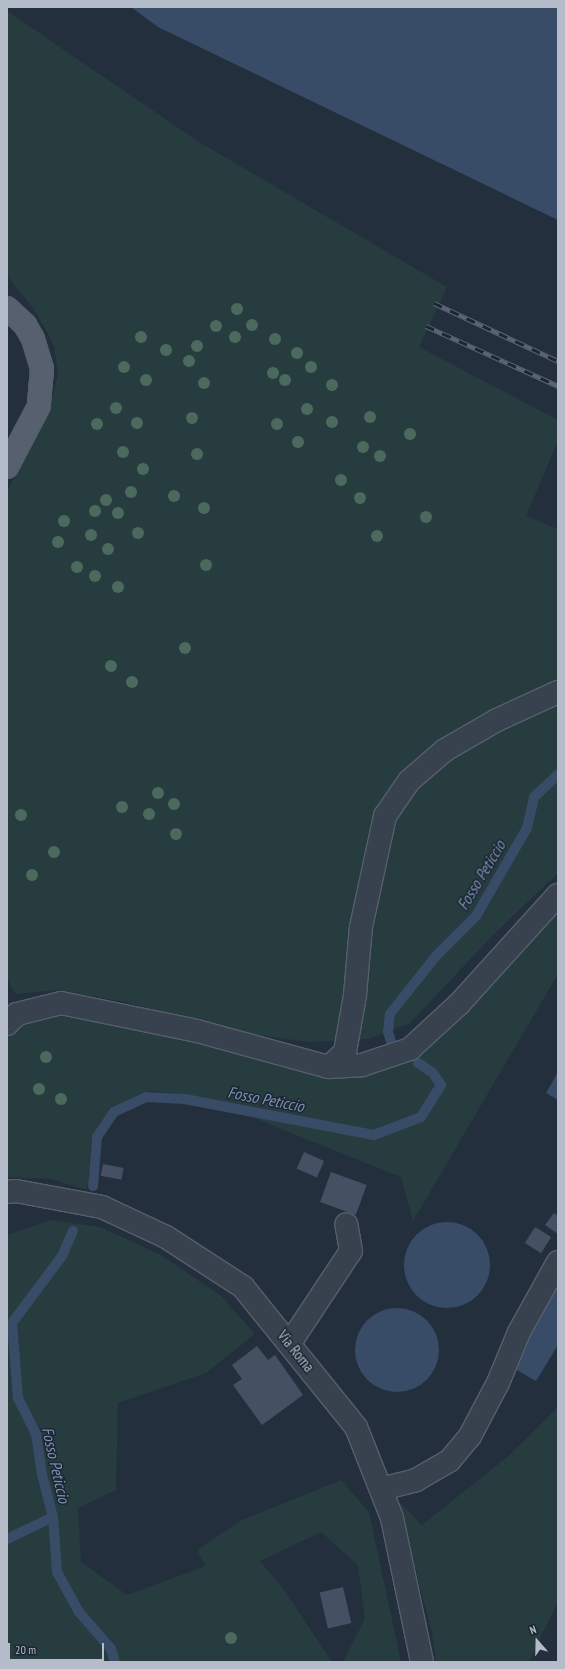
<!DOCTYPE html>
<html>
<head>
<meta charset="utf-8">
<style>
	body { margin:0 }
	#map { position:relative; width:565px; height:1669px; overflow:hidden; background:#242f3e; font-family:"PT Sans Narrow",sans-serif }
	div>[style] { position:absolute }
	.green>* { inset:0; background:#263c3f }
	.water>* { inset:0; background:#394c67 }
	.round { border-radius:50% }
	.stream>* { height:10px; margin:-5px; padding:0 5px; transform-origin:5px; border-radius:5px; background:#394c67 }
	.building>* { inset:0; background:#455162; transform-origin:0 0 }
	.roads { filter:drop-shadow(1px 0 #565f6c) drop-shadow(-1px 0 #565f6c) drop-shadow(0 1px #565f6c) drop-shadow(0 -1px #565f6c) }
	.minor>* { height:22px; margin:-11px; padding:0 11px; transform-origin:11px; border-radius:11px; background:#38414e }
	.major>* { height:22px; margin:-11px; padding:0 11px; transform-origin:11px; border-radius:11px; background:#56606e }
	.rail>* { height:4.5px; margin-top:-2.25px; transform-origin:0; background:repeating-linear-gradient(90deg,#1d2633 0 9px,#5a6575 0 18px); box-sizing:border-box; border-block:1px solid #5a6575 }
	.trees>* { width:12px; height:12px; margin:-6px; border-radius:50%; background:#4b6a5d }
	span { translate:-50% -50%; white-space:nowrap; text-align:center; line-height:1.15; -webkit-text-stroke:3px #1d2633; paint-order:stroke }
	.street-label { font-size:15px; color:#b4bcc9 }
	.water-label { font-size:16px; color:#7c92b1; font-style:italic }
	.frame { position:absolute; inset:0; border:8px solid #b4bcc9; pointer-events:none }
	.north { position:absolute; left:517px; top:1621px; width:40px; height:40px; -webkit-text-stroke:3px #1d2633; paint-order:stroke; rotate:340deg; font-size:11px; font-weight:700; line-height:16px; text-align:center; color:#b4bcc9 }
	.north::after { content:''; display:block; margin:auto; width:14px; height:18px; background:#b4bcc9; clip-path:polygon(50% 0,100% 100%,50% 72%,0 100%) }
	.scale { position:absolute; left:8px; top:1643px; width:96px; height:18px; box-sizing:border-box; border:2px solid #b4bcc9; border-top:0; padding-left:5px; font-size:12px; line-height:14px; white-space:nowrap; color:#b4bcc9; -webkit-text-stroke:3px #1d2633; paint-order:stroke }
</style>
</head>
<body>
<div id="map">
	<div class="green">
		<i style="clip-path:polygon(7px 11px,199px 142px,447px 287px,419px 347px,558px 420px,558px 441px,526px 516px,558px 529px,558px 873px,492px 936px,409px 1024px,368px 1039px,309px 1042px,243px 1033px,125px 1002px,56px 990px,16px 994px,7px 979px,7px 492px,52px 399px,58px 375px,54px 346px,46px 330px,33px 308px,7px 276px)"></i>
		<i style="clip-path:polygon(558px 904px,558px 974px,413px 1221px,401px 1177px,259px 1120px,237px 1104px,175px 1093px,150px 1091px,110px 1110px,98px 1125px,91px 1142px,87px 1190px,51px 1179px,7px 1177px,7px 1035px,28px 1018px,49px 1015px,75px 1015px,359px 1074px,404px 1063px,422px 1055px)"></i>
		<i style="clip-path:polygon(51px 1220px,100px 1227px,159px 1254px,221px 1296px,255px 1334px,206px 1373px,118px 1403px,116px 1490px,78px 1508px,81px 1562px,127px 1595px,206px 1566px,197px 1550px,242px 1520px,341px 1480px,369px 1512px,401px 1662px,343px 1662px,365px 1619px,358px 1565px,321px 1532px,260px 1561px,285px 1591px,332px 1662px,7px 1662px,7px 1235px)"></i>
		<i style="clip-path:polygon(558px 1407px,558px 1601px,529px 1662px,436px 1662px,432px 1633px,398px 1501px,422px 1525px,505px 1459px)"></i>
	</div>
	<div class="water">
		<i style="clip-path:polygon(131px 7px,558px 7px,558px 220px,158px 27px)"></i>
		<i style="clip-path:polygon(558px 1072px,558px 1100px,546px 1093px)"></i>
		<i class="round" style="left:404px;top:1222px;width:86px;height:86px"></i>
		<i style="clip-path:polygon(558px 1281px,558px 1345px,536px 1381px,508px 1365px)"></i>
		<i class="round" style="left:355px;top:1308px;width:84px;height:84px"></i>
	</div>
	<div class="stream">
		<i style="left:392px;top:1045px;width:14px;rotate:-107deg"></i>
		<i style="left:388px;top:1032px;width:18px;rotate:-84deg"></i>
		<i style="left:390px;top:1014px;width:74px;rotate:-51.6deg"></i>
		<i style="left:436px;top:956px;width:57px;rotate:-45deg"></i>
		<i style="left:476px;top:916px;width:102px;rotate:-59.9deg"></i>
		<i style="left:527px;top:828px;width:32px;rotate:-77deg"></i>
		<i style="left:534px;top:797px;width:33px;rotate:-43deg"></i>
		<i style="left:93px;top:1186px;width:49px;rotate:-85.3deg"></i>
		<i style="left:97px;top:1137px;width:30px;rotate:-56deg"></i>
		<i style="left:114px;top:1112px;width:35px;rotate:-25deg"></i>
		<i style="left:146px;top:1097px;width:39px;rotate:3deg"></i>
		<i style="left:185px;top:1099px;width:192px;rotate:10.8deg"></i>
		<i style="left:374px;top:1135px;width:50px;rotate:-21deg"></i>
		<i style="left:421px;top:1117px;width:38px;rotate:-58deg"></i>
		<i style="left:441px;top:1085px;width:14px;rotate:-124deg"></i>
		<i style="left:433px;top:1073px;width:18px;rotate:-146deg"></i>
		<i style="left:73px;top:1231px;width:27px;rotate:114deg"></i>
		<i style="left:62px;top:1256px;width:84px;rotate:126.7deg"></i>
		<i style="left:12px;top:1323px;width:75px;rotate:85.4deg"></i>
		<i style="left:18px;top:1398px;width:40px;rotate:63.4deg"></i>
		<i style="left:36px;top:1434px;width:40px;rotate:81.5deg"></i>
		<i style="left:42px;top:1474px;width:44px;rotate:75.7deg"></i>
		<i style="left:53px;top:1517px;width:55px;rotate:85.8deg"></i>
		<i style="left:57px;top:1572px;width:46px;rotate:61.2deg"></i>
		<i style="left:79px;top:1612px;width:49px;rotate:49.1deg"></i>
		<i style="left:111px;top:1649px;width:14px;rotate:73deg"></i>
		<i style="left:7px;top:1539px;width:51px;rotate:-25.6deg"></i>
	</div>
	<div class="building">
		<i style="left:304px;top:1152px;width:22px;height:18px;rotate:24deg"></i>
		<i style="left:103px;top:1164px;width:21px;height:12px;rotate:11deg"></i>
		<i style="left:331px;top:1172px;width:38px;height:32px;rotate:20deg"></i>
		<i style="clip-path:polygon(554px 1213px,558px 1216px,558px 1234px,545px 1225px)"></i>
		<i style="left:535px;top:1227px;width:19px;height:19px;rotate:32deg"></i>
		<i style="clip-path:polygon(257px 1346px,268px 1360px,275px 1355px,303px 1395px,262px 1425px,233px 1385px,242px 1379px,232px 1365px)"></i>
		<i style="left:343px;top:1587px;width:37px;height:24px;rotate:77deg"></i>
	</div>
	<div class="roads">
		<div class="minor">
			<i style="left:7px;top:1024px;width:14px;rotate:-45deg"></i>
			<i style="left:17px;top:1014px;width:45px;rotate:-14deg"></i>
			<i style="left:61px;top:1003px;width:139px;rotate:11.6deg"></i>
			<i style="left:197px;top:1031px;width:137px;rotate:15.3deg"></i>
			<i style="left:329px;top:1067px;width:33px;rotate:-3deg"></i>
			<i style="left:362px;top:1065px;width:51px;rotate:-18.4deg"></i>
			<i style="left:410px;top:1049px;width:67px;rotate:-42.6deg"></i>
			<i style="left:459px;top:1004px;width:147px;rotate:-47.8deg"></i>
			<i style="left:329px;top:1067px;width:22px;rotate:-43deg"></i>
			<i style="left:345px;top:1052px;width:58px;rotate:-80deg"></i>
			<i style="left:355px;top:995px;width:68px;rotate:-85deg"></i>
			<i style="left:361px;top:927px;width:114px;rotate:-77.8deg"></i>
			<i style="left:385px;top:816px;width:42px;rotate:-55.6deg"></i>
			<i style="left:409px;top:781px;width:48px;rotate:-40.7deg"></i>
			<i style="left:445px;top:750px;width:60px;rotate:-30deg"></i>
			<i style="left:497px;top:720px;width:67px;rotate:-24.7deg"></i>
			<i style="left:7px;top:1192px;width:9px;rotate:-6deg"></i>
			<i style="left:16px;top:1191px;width:87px;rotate:10.5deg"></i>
			<i style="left:102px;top:1207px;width:71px;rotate:25.1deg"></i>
			<i style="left:166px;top:1237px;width:92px;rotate:33deg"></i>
			<i style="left:243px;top:1287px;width:180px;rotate:51.1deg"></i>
			<i style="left:356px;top:1427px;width:98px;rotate:68.4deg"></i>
			<i style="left:392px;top:1518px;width:147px;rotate:78.2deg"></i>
			<i style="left:290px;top:1343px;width:110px;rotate:-56.5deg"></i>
			<i style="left:351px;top:1251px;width:27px;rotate:-100deg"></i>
			<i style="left:381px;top:1489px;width:36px;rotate:-14deg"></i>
			<i style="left:416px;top:1480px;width:39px;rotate:-30deg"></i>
			<i style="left:450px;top:1460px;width:31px;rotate:-50deg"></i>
			<i style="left:470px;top:1436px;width:60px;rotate:-62.2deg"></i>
			<i style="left:498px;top:1383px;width:55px;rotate:-67.6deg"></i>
			<i style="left:519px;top:1332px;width:80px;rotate:-60.9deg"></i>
		</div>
		<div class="major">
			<i style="left:7px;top:308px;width:25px;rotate:43deg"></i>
			<i style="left:25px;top:325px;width:16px;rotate:60deg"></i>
			<i style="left:33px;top:339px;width:31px;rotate:73deg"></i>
			<i style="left:42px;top:369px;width:37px;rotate:95deg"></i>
			<i style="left:39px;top:406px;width:69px;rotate:117.7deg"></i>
		</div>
	</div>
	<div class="rail">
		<i style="left:434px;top:303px;width:137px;rotate:25.1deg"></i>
		<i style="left:426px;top:326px;width:145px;rotate:24.4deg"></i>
	</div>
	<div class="trees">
		<i style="left:237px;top:309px"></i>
		<i style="left:252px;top:325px"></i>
		<i style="left:216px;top:326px"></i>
		<i style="left:141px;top:337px"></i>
		<i style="left:235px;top:337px"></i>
		<i style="left:275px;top:339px"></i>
		<i style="left:197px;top:346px"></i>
		<i style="left:166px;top:350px"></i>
		<i style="left:297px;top:353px"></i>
		<i style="left:189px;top:361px"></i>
		<i style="left:124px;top:367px"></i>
		<i style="left:311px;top:367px"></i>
		<i style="left:273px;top:373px"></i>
		<i style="left:146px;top:380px"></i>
		<i style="left:285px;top:380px"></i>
		<i style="left:204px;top:383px"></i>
		<i style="left:332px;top:385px"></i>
		<i style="left:116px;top:408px"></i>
		<i style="left:307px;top:409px"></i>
		<i style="left:370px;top:417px"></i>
		<i style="left:192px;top:418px"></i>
		<i style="left:332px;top:422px"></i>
		<i style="left:137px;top:423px"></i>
		<i style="left:97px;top:424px"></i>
		<i style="left:277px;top:424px"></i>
		<i style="left:410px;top:434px"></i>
		<i style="left:298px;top:442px"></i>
		<i style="left:363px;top:447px"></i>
		<i style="left:123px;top:452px"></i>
		<i style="left:197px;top:454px"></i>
		<i style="left:380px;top:456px"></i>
		<i style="left:143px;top:469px"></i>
		<i style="left:341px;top:480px"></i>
		<i style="left:131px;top:492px"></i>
		<i style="left:174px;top:496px"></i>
		<i style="left:360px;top:498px"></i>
		<i style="left:106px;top:500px"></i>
		<i style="left:204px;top:508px"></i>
		<i style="left:95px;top:511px"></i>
		<i style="left:118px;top:513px"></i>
		<i style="left:426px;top:517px"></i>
		<i style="left:64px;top:521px"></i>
		<i style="left:138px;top:533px"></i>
		<i style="left:91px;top:535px"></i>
		<i style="left:377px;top:536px"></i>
		<i style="left:58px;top:542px"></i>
		<i style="left:108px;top:549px"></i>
		<i style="left:206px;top:565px"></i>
		<i style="left:77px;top:567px"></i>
		<i style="left:95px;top:576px"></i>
		<i style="left:118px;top:587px"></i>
		<i style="left:185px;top:648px"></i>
		<i style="left:111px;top:666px"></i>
		<i style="left:132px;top:682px"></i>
		<i style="left:158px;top:793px"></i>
		<i style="left:174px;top:804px"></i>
		<i style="left:122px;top:807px"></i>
		<i style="left:149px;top:814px"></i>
		<i style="left:21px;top:815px"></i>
		<i style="left:176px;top:834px"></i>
		<i style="left:54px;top:852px"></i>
		<i style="left:32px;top:875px"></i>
		<i style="left:46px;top:1057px"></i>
		<i style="left:39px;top:1089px"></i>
		<i style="left:61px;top:1099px"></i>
		<i style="left:231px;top:1638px"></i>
	</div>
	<div class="street-label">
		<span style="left:296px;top:1351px;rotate:51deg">Via Roma</span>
	</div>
	<div class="water-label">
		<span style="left:481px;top:875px;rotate:-59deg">Fosso Peticcio</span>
		<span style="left:266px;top:1099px;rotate:11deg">Fosso Peticcio</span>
		<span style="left:56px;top:1465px;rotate:77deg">Fosso Peticcio</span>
	</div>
	<div class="frame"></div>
	<div class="north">N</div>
	<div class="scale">20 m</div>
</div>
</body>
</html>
